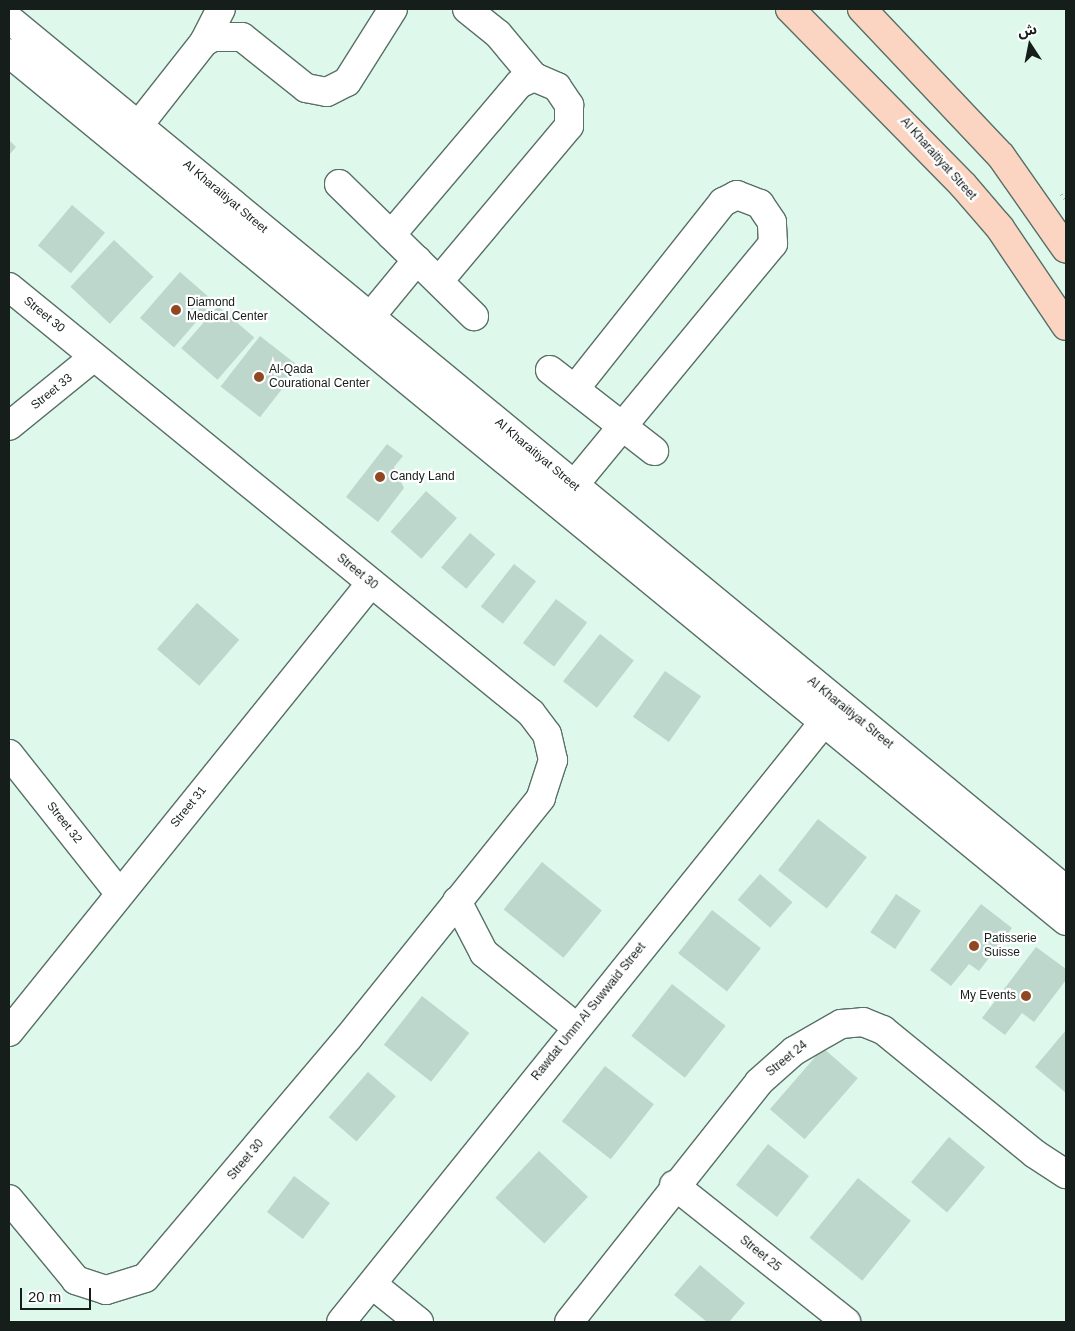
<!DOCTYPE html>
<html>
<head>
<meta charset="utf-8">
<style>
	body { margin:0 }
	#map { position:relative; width:1075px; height:1331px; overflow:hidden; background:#def8ec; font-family:Helvetica,"Noto Sans Arabic",sans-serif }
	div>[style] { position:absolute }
	.building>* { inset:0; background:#bed7cc; transform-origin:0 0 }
	.path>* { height:3px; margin-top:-1.5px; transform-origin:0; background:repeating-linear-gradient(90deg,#9db2a8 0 1px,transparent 0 5px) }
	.roads { filter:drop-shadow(1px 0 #597067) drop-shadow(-1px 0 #597067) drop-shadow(0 1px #597067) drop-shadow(0 -1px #597067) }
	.minor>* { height:28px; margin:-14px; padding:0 14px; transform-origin:14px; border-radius:14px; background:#fff }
	.major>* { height:28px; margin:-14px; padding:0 14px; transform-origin:14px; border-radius:14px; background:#fbd5c2 }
	.dots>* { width:14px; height:14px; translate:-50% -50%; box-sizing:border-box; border:2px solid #fff; border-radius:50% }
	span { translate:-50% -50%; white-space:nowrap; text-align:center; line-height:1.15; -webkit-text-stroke:4.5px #fff; paint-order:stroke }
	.street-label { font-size:12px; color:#151e1a }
	.poi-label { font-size:12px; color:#151e1a }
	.left { translate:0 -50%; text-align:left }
	.right { translate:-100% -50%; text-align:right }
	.frame { position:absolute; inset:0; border:10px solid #151e1a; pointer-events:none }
	.north { position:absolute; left:1005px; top:20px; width:50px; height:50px; -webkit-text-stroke:4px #fff; paint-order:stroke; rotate:349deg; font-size:14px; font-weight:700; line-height:20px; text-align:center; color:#151e1a }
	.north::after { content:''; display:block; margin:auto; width:18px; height:22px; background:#151e1a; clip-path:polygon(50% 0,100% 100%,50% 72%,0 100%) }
	.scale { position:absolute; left:20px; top:1288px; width:71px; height:22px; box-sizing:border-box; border:2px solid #151e1a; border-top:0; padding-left:6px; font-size:15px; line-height:18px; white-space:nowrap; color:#151e1a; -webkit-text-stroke:4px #fff; paint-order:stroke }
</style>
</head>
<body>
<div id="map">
	<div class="building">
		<i style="clip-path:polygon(9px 140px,16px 147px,9px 155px)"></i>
		<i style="left:72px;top:205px;width:43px;height:53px;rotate:40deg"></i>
		<i style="left:114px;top:240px;width:54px;height:64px;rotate:43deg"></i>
		<i style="left:180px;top:272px;width:45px;height:61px;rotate:41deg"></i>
		<i style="left:218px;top:306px;width:48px;height:56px;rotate:41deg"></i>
		<i style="left:260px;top:336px;width:50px;height:64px;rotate:38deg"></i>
		<i style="clip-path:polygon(387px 444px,403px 456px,394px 467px,404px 488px,378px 522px,346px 497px)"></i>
		<i style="left:426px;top:491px;width:41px;height:54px;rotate:41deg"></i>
		<i style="left:470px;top:533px;width:33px;height:45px;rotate:40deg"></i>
		<i style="left:514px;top:564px;width:28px;height:54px;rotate:38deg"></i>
		<i style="left:556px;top:599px;width:39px;height:55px;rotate:37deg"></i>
		<i style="left:197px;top:603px;width:56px;height:61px;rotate:41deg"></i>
		<i style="left:600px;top:634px;width:43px;height:60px;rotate:38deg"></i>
		<i style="left:665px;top:671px;width:44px;height:56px;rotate:35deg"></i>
		<i style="left:818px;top:819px;width:62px;height:65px;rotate:38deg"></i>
		<i style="left:542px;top:862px;width:77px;height:61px;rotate:39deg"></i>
		<i style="left:760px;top:874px;width:43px;height:34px;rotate:41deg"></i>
		<i style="left:896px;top:894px;width:30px;height:46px;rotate:34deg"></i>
		<i style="clip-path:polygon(981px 904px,1012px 928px,979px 971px,969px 964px,951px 986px,930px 970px)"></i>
		<i style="left:712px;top:910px;width:62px;height:55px;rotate:38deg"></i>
		<i style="clip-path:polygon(1036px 947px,1066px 969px,1066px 980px,1034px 1022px,1022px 1013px,1005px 1035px,982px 1018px)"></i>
		<i style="left:672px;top:984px;width:68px;height:66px;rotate:38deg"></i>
		<i style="left:422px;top:996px;width:60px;height:62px;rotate:38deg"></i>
		<i style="clip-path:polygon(1066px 1030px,1066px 1093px,1035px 1067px)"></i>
		<i style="left:823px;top:1048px;width:46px;height:81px;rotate:41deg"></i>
		<i style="left:605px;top:1066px;width:62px;height:70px;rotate:38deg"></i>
		<i style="left:368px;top:1072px;width:37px;height:60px;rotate:41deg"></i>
		<i style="left:949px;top:1137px;width:47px;height:59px;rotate:40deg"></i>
		<i style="left:768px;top:1144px;width:52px;height:52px;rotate:38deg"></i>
		<i style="left:539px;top:1151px;width:67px;height:64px;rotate:43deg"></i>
		<i style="left:294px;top:1176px;width:45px;height:45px;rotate:37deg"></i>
		<i style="left:858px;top:1178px;width:68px;height:77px;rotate:39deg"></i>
		<i style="clip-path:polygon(700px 1265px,745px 1303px,729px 1322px,707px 1322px,674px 1295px)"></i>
	</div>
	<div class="path">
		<i style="left:1061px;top:194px;width:8px;rotate:50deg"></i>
	</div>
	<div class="roads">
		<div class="minor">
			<i style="left:467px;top:9px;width:40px;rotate:39deg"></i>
			<i style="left:498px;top:34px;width:56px;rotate:50.1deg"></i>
			<i style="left:9px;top:19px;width:1370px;rotate:39.49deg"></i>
			<i style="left:204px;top:42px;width:37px;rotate:-63deg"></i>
			<i style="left:9px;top:53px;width:1368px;rotate:39.39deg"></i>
			<i style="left:138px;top:126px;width:107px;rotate:-51.8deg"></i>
			<i style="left:204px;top:42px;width:10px;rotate:-29deg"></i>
			<i style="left:213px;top:37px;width:29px"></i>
			<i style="left:242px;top:37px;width:82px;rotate:38.6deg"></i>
			<i style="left:306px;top:88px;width:21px;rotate:11deg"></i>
			<i style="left:327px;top:92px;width:22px;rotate:-27deg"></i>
			<i style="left:347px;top:82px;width:86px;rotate:-57.8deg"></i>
			<i style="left:339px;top:184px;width:189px;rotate:44.4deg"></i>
			<i style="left:391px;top:235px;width:198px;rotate:-49.7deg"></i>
			<i style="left:519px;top:84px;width:17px;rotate:-25deg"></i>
			<i style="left:534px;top:77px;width:25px;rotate:23deg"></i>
			<i style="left:557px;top:87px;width:22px;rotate:56deg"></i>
			<i style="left:569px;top:105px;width:21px;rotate:90deg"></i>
			<i style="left:569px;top:126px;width:202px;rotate:130deg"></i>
			<i style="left:9px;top:287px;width:674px;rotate:39.22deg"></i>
			<i style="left:531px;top:713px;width:26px;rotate:53deg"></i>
			<i style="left:547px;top:734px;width:27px;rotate:77deg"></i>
			<i style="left:553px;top:760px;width:40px;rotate:108deg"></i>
			<i style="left:541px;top:798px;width:308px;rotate:128.8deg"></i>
			<i style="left:348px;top:1038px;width:314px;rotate:130.2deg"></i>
			<i style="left:145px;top:1278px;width:41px;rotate:162.9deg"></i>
			<i style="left:106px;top:1290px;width:32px;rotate:-162deg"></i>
			<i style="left:76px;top:1280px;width:105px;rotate:-129.6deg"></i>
			<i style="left:370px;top:317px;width:74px;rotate:-50.5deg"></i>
			<i style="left:550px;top:370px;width:132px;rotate:37.9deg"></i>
			<i style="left:9px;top:426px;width:109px;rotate:-39.1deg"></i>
			<i style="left:574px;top:485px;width:313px;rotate:-50.5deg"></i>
			<i style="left:773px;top:244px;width:22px;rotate:-93deg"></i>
			<i style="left:772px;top:222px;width:22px;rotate:-124deg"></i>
			<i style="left:760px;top:204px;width:25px;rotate:-159deg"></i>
			<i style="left:737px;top:195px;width:16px;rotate:153deg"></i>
			<i style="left:723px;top:202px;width:238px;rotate:128.4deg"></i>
			<i style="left:9px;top:754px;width:177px;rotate:51.6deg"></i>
			<i style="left:457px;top:901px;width:59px;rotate:62.6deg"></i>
			<i style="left:484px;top:953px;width:118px;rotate:38.8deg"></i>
			<i style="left:9px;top:1032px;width:577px;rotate:-51.12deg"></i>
			<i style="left:674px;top:1185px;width:220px;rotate:38.5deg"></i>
			<i style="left:373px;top:1285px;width:59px;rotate:38.8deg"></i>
			<i style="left:341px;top:1322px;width:789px;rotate:-51.17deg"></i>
			<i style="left:569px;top:1322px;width:306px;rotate:-51.6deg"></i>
			<i style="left:759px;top:1082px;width:47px;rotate:-41.5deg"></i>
			<i style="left:794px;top:1051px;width:54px;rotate:-29.9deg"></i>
			<i style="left:841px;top:1024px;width:22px;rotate:-5deg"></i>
			<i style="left:863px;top:1022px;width:22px;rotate:22deg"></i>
			<i style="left:883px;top:1030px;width:196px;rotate:39.2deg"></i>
			<i style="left:1035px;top:1154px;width:37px;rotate:33deg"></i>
		</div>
		<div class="major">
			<i style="left:790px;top:9px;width:247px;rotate:45.5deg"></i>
			<i style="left:963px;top:185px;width:57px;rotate:49.3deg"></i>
			<i style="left:1000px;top:228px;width:118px;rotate:56deg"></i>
			<i style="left:862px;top:9px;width:202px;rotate:46.6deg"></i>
			<i style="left:1001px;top:156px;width:113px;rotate:55deg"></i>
		</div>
	</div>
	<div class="dots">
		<i style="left:176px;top:310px;background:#8f4823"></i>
		<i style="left:259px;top:377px;background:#8f4823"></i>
		<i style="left:380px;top:477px;background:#8f4823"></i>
		<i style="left:974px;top:946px;background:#8f4823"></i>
		<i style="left:1026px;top:996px;background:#8f4823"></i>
	</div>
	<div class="street-label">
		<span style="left:938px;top:159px;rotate:48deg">Al Kharaitiyat Street</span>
		<span style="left:225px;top:197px;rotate:40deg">Al Kharaitiyat Street</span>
		<span style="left:44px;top:315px;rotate:39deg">Street 30</span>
		<span style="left:52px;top:392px;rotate:-39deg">Street 33</span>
		<span style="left:537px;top:455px;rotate:40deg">Al Kharaitiyat Street</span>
		<span style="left:357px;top:572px;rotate:39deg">Street 30</span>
		<span style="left:850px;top:713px;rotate:39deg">Al Kharaitiyat Street</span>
		<span style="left:189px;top:807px;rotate:-51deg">Street 31</span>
		<span style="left:64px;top:823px;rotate:52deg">Street 32</span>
		<span style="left:589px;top:1012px;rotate:-51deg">Rawdat Umm Al Suwwaid Street</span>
		<span style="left:787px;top:1059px;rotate:-39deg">Street 24</span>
		<span style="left:246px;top:1160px;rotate:-50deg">Street 30</span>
		<span style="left:760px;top:1254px;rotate:39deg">Street 25</span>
	</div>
	<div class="poi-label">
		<span class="left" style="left:187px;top:310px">Diamond<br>Medical Center</span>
		<span class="left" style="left:269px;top:377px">Al-Qada<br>Courational Center</span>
		<span class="left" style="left:390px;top:477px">Candy Land</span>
		<span class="left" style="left:984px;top:946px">Patisserie<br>Suisse</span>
		<span class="right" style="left:1016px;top:996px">My Events</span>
	</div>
	<div class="frame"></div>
	<div class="north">ش</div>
	<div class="scale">20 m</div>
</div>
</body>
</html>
